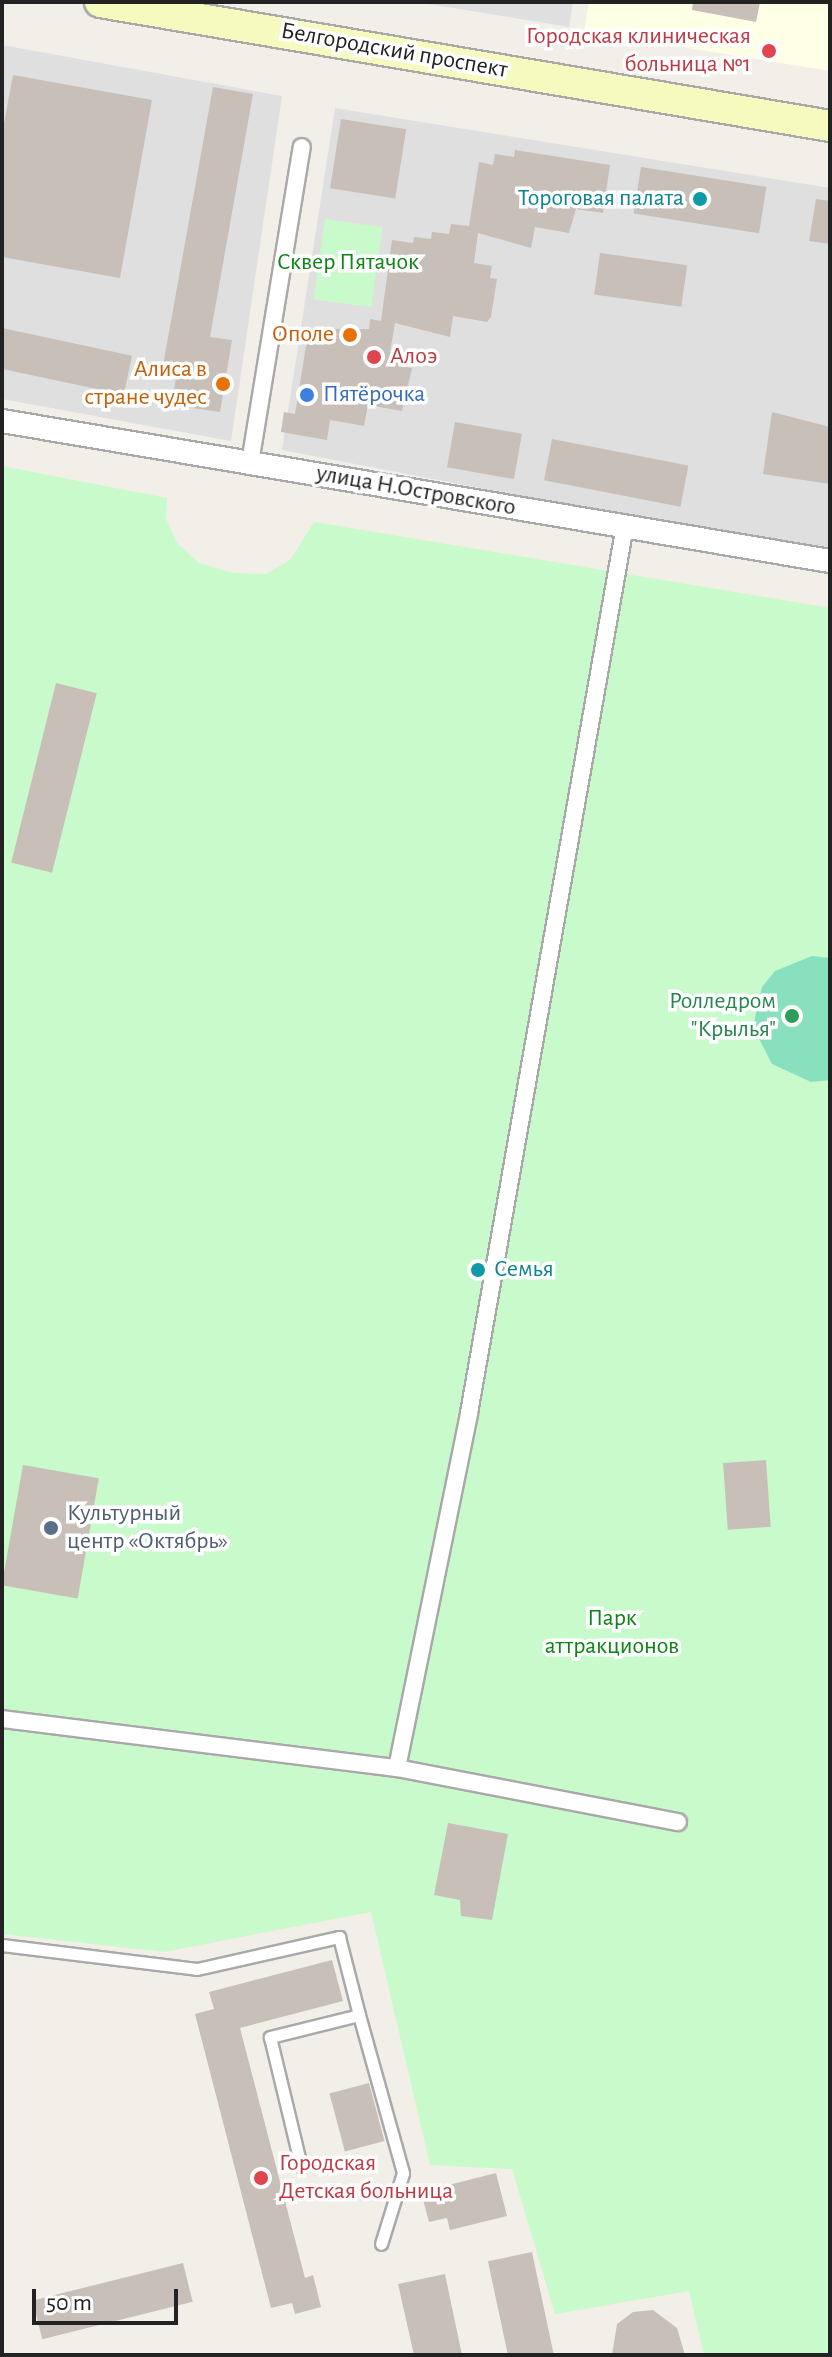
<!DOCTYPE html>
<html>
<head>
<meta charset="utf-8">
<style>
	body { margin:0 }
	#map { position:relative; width:832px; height:2357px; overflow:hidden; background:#f2efe9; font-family:"Alegreya Sans",sans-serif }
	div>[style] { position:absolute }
	.residential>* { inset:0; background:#e0dfdf }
	.education>* { inset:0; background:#ffffe5 }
	.park>* { inset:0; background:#c8facc; transform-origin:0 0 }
	.pitch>* { inset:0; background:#88e0be }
	.building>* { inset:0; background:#c7bfb8; transform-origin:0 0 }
	.roads { filter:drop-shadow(2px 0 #a9a9a9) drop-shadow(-2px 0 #a9a9a9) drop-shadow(0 2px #a9a9a9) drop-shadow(0 -2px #a9a9a9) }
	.service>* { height:11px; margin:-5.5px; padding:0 5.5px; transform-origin:5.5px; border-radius:5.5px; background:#fff }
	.pedestrian>* { height:16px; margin:-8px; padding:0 8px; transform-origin:8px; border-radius:8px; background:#fff }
	.minor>* { height:22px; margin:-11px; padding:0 11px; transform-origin:11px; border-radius:11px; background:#fff }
	.secondary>* { height:30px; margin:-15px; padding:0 15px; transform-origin:15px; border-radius:15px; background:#f7fabf }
	.dots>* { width:22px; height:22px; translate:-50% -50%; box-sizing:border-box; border:4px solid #fff; border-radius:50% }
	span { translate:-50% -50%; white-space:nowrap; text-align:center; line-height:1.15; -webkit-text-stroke:7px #fff; paint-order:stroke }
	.health-label { font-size:24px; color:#be3a42 }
	.right { translate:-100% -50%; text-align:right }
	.left { translate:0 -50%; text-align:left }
	.street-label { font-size:24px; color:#222 }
	.culture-label { font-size:24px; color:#0d838f }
	.park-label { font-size:24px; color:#0c8416 }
	.food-label { font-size:24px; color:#c56008 }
	.shop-label { font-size:24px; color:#366cbe }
	.leisure-label { font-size:24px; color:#27864d }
	.service-label { font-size:24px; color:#4e5e75 }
	.frame { position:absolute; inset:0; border:4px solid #222; pointer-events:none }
	.scale { position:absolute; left:32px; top:2289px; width:146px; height:36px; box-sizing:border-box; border:4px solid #222; border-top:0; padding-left:10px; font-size:24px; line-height:28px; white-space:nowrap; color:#222; -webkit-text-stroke:6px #fff; paint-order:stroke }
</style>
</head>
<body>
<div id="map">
	<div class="residential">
		<i style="clip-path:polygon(416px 2px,573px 2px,569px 27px)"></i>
		<i style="clip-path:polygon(2px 45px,282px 96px,231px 441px,2px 399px)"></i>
		<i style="clip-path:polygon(335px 108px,830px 188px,830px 555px,282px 450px)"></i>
	</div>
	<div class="education">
		<i style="clip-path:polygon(589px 2px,830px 2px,830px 71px,584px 31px)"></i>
	</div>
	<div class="park">
		<i style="left:325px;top:219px;width:58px;height:81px;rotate:8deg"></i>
		<i style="clip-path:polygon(2px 466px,167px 498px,166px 519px,177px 543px,199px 563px,233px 573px,266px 574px,290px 560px,314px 522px,830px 608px,830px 2355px,704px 2355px,689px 2291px,555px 2314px,512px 2169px,430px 2165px,371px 1912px,164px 1952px,2px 1934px)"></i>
	</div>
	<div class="pitch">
		<i style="clip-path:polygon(812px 956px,830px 958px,830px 1080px,811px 1082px,772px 1064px,753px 1027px,762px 987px,775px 971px)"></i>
	</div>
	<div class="building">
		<i style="clip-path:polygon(693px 2px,760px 2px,756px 22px,692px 10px)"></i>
		<i style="clip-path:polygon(13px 75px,152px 100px,120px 278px,2px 257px,2px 134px)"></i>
		<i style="clip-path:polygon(213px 87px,253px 94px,210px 337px,232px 340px,220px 412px,171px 405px,177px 373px,162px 371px)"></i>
		<i style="left:341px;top:119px;width:66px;height:70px;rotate:9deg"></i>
		<i style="clip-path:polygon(515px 150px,610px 165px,603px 213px,576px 209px,569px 233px,535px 227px,531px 248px,478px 233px,474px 263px,492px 266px,490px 278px,497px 279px,491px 317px,487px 322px,453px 316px,450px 337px,395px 323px,390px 352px,408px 355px,406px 367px,412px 368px,402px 411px,368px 405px,364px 426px,330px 420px,327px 440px,281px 432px,284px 412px,295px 414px,308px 334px,328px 338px,329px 329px,369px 329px,370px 319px,381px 321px,392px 240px,413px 243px,414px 237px,431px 239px,432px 232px,449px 234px,451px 224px,469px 226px,479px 162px,493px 165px,495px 154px,514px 157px)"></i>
		<i style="left:641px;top:167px;width:127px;height:47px;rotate:9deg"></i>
		<i style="clip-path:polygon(816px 199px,830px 201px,830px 244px,809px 241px)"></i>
		<i style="left:600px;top:253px;width:88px;height:42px;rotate:8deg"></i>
		<i style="left:2px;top:328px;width:133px;height:40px;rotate:12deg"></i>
		<i style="clip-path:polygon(772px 412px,830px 427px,830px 484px,763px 474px)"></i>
		<i style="left:455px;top:422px;width:68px;height:46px;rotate:10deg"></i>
		<i style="left:552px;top:439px;width:139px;height:42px;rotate:11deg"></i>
		<i style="left:56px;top:683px;width:42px;height:185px;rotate:14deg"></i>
		<i style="left:766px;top:1460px;width:67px;height:43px;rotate:86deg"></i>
		<i style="left:23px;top:1465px;width:77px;height:122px;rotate:10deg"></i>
		<i style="clip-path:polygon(448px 1823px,508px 1834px,492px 1920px,461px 1916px,460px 1900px,434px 1895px)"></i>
		<i style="clip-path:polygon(332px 1960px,343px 2001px,240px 2028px,305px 2278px,313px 2275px,321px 2307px,295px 2314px,292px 2303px,271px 2308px,195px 2014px,214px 2009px,209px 1992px)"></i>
		<i style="left:369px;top:2083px;width:60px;height:41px;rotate:75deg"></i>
		<i style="clip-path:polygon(496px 2173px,507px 2216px,450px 2230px,447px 2218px,429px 2222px,421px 2192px)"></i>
		<i style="left:532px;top:2252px;width:105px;height:45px;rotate:78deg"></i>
		<i style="left:183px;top:2263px;width:40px;height:155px;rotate:76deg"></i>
		<i style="clip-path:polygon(445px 2274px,462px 2355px,414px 2355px,398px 2284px)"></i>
		<i style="clip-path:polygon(653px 2310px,677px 2328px,685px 2355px,612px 2355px,617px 2324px,633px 2312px)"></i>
	</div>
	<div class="roads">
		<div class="service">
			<i style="left:2px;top:1945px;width:196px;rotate:7deg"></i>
			<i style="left:197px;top:1969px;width:146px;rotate:-12.7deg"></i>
			<i style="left:339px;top:1937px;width:81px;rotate:75.6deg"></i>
			<i style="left:359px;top:2015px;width:92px;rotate:166.1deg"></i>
			<i style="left:270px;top:2037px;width:133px;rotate:76.5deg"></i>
			<i style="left:359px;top:2015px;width:164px;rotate:74.4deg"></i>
			<i style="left:403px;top:2173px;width:74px;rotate:107.2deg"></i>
		</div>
		<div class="pedestrian">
			<i style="left:250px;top:463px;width:320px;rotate:-80.7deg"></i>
			<i style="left:2px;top:1719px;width:398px;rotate:7.1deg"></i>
			<i style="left:397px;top:1768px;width:362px;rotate:-78.5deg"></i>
			<i style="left:469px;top:1413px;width:901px;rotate:-80.03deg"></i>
			<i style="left:397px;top:1768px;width:286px;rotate:10.9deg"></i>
		</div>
		<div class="minor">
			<i style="left:2px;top:421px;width:840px;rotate:9.6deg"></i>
		</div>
		<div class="secondary">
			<i style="left:100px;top:2px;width:740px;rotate:9.64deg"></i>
		</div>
	</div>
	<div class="dots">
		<i style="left:769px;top:51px;background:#e0444e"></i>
		<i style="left:700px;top:199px;background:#0f9aa8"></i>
		<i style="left:350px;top:335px;background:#e8710a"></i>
		<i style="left:374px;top:357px;background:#e0444e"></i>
		<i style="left:223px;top:384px;background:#e8710a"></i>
		<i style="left:307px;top:395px;background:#3f7fe0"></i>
		<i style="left:792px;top:1016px;background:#2e9e5b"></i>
		<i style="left:478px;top:1270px;background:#0f9aa8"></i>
		<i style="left:51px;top:1528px;background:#5c6f8a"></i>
		<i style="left:261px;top:2178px;background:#e0444e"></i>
	</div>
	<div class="health-label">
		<span class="right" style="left:751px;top:51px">Городская клиническая<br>больница №1</span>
		<span class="left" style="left:390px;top:357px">Алоэ</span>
		<span class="left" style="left:279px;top:2178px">Городская<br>Детская больница</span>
	</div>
	<div class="street-label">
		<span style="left:394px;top:51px;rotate:10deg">Белгородский проспект</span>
		<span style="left:416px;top:491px;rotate:10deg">улица Н.Островского</span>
	</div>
	<div class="culture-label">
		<span class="right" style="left:684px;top:199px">Тороговая палата</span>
		<span class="left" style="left:494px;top:1270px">Семья</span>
	</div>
	<div class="park-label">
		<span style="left:348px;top:263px">Сквер Пятачок</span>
		<span style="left:612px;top:1633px">Парк<br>аттракционов</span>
	</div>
	<div class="food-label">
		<span class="right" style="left:334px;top:335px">Ополе</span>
		<span class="right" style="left:207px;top:384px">Алиса в<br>стране чудес</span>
	</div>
	<div class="shop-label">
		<span class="left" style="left:323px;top:395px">Пятёрочка</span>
	</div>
	<div class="leisure-label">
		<span class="right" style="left:776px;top:1016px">Ролледром<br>"Крылья"</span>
	</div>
	<div class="service-label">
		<span class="left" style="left:67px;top:1528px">Культурный<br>центр «Октябрь»</span>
	</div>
	<div class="frame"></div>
	<div class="scale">50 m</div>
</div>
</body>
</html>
